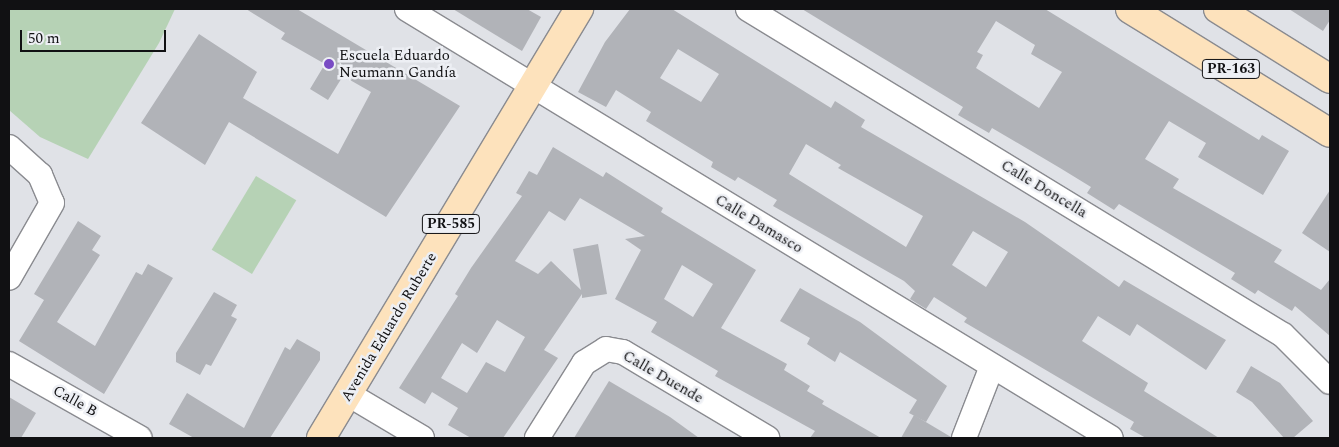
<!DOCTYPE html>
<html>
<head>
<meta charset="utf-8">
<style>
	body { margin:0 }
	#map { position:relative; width:1339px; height:447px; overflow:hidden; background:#e0e2e7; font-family:Spectral,serif }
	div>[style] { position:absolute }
	.green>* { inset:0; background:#b6d2b5; transform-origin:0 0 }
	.building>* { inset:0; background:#b1b3b8 }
	.roads { filter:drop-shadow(1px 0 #8a8b90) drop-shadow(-1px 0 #8a8b90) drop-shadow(0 1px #8a8b90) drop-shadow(0 -1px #8a8b90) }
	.minor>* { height:24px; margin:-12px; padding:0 12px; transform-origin:12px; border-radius:12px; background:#fff }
	.major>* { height:28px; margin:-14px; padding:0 14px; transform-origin:14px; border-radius:14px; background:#fde2bc }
	.dots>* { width:14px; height:14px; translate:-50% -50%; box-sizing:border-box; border:2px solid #edeff4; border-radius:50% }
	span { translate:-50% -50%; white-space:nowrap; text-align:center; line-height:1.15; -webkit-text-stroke:5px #edeff4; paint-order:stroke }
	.shield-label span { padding:1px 4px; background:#edeff4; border:1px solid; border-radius:4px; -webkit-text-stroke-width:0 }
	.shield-label { font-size:14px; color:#111113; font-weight:700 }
	.poi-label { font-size:15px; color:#111113 }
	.left { translate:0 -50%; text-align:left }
	.street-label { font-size:15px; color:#111113 }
	.frame { position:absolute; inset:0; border:10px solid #111113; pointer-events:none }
	.scale { position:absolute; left:20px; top:30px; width:146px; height:22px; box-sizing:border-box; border:2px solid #111113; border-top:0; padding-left:6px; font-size:15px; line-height:18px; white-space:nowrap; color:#111113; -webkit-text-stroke:4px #edeff4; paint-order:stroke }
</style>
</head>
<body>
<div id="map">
	<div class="green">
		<i style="clip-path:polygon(9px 9px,175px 9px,159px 43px,88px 159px,40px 137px,9px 110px)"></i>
		<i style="left:256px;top:176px;width:47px;height:86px;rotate:31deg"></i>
	</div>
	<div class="building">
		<i style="clip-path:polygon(246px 9px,297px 9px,460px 106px,386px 217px,229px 122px,205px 165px,141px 123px,199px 34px,257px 72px,243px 98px,338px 154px,371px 92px,343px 76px,328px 100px,310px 89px,325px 64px,281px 39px,285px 33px)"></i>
		<i style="clip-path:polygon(453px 9px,527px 9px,541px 17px,522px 51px)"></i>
		<i style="clip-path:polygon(evenodd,630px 9px,672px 9px,831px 108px,835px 101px,865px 120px,861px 127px,1025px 222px,1119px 287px,1124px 280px,1226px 340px,1206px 370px,1137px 324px,1130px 336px,1098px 316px,1082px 341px,1148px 383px,1144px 391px,1219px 438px,1146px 438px,1130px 429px,1134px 422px,964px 322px,967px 318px,934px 297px,926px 309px,910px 299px,915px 291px,904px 281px,773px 206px,777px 200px,738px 177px,735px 181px,711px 167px,713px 162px,646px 121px,651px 112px,616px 90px,606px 107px,578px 92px,605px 42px,630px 9px,678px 49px,719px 74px,701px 102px,660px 78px,678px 49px,630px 9px,806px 144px,841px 165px,838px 168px,923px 216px,906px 247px,789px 174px,806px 144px,630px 9px,973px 231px,1008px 252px,986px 287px,952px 265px,973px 231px)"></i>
		<i style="clip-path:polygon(evenodd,802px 9px,1045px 9px,1259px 140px,1262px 135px,1289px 151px,1263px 195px,1198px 157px,1206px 143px,1169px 121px,1145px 159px,1179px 179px,1173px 188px,1282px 250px,1274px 262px,1321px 290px,1330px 279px,1330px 336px,1295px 306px,1292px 311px,1258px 290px,1255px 294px,1231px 279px,1235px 273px,1119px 204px,1114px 210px,1087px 193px,1091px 187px,1060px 168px,992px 128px,989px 133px,958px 115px,963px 107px,802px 9px,996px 21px,1035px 45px,1031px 54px,1062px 72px,1039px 108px,976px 68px,983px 55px,977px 52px,996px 21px)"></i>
		<i style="clip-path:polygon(1289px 9px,1330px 9px,1330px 20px,1323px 31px)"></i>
		<i style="clip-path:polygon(evenodd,553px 147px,603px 177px,606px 172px,628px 186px,663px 208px,661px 212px,756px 270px,721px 328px,787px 364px,784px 370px,810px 386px,807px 391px,824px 401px,822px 404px,881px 438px,810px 438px,815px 431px,715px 376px,718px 371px,651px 332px,657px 322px,615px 299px,641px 250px,625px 239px,645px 236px,580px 198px,565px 221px,549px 211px,515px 261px,538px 274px,551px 261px,581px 290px,573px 249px,598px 244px,607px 294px,582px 298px,582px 294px,544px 350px,558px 358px,503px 438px,471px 438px,448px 425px,458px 408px,432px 392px,425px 404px,399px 388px,458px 296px,455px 294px,471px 268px,522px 196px,516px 193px,529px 171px,537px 175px,553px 147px,682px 265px,713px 284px,693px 317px,664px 299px,682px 265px,553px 147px,497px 320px,525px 337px,505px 372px,486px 362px,467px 393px,441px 378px,462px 343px,477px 353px,497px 320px)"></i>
		<i style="clip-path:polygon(1330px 190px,1330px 252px,1302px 233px)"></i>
		<i style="clip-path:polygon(78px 221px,101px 236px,92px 250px,100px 255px,57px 322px,95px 346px,136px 272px,142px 275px,148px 264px,173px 278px,104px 394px,19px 341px,44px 300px,34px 294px)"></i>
		<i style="clip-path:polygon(800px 288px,860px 322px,947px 386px,926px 422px,909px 413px,917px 400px,840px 352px,835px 362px,807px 344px,810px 338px,780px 321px)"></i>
		<i style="clip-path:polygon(214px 292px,237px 305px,231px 316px,237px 319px,211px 366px,206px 364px,200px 375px,176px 362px,176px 353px)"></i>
		<i style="clip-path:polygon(297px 339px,320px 352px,320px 360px,270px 438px,194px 438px,169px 424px,187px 393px,244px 428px,285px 347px,290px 350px)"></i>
		<i style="clip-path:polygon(1251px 366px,1280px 383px,1313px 421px,1293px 438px,1284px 438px,1252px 402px,1236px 392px)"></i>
		<i style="clip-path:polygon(609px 381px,670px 417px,699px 438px,574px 438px)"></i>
		<i style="clip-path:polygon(9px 397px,36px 413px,21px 438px,9px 438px)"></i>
		<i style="clip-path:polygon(914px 415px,951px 437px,951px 438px,901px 438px)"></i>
	</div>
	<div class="roads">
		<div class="minor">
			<i style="left:407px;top:9px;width:824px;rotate:31.36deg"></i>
			<i style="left:748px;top:9px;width:626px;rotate:31.36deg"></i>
			<i style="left:1283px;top:335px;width:66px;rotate:45deg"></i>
			<i style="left:9px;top:147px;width:42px;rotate:42.1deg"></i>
			<i style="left:40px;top:175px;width:30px;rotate:67deg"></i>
			<i style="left:52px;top:203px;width:86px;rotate:119.8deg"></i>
			<i style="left:9px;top:364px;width:150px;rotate:29.5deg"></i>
			<i style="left:348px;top:394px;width:86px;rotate:30.7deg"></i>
			<i style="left:537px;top:438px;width:89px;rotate:-57.9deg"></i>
			<i style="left:584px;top:363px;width:26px;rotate:-32deg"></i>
			<i style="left:606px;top:349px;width:17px;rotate:10deg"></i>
			<i style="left:623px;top:352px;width:168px;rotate:30.8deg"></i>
			<i style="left:964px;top:438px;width:77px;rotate:-68.7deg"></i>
		</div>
		<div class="major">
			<i style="left:1130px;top:9px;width:235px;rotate:31.8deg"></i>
			<i style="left:1218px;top:9px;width:132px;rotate:32deg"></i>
			<i style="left:321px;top:438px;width:501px;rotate:-58.98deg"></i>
		</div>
	</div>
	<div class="dots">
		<i style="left:329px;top:64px;background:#794bc4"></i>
	</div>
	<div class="shield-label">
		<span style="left:1231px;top:69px">PR-163</span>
		<span style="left:451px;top:224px">PR-585</span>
	</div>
	<div class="poi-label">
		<span class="left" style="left:339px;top:64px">Escuela Eduardo<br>Neumann Gandía</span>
	</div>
	<div class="street-label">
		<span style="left:1044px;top:189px;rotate:31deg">Calle Doncella</span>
		<span style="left:759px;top:224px;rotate:31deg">Calle Damasco</span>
		<span style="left:389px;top:327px;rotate:-59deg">Avenida Eduardo Ruberte</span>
		<span style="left:663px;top:377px;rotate:30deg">Calle Duende</span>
		<span style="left:75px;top:401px;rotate:29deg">Calle B</span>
	</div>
	<div class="frame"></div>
	<div class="scale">50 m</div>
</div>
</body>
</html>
